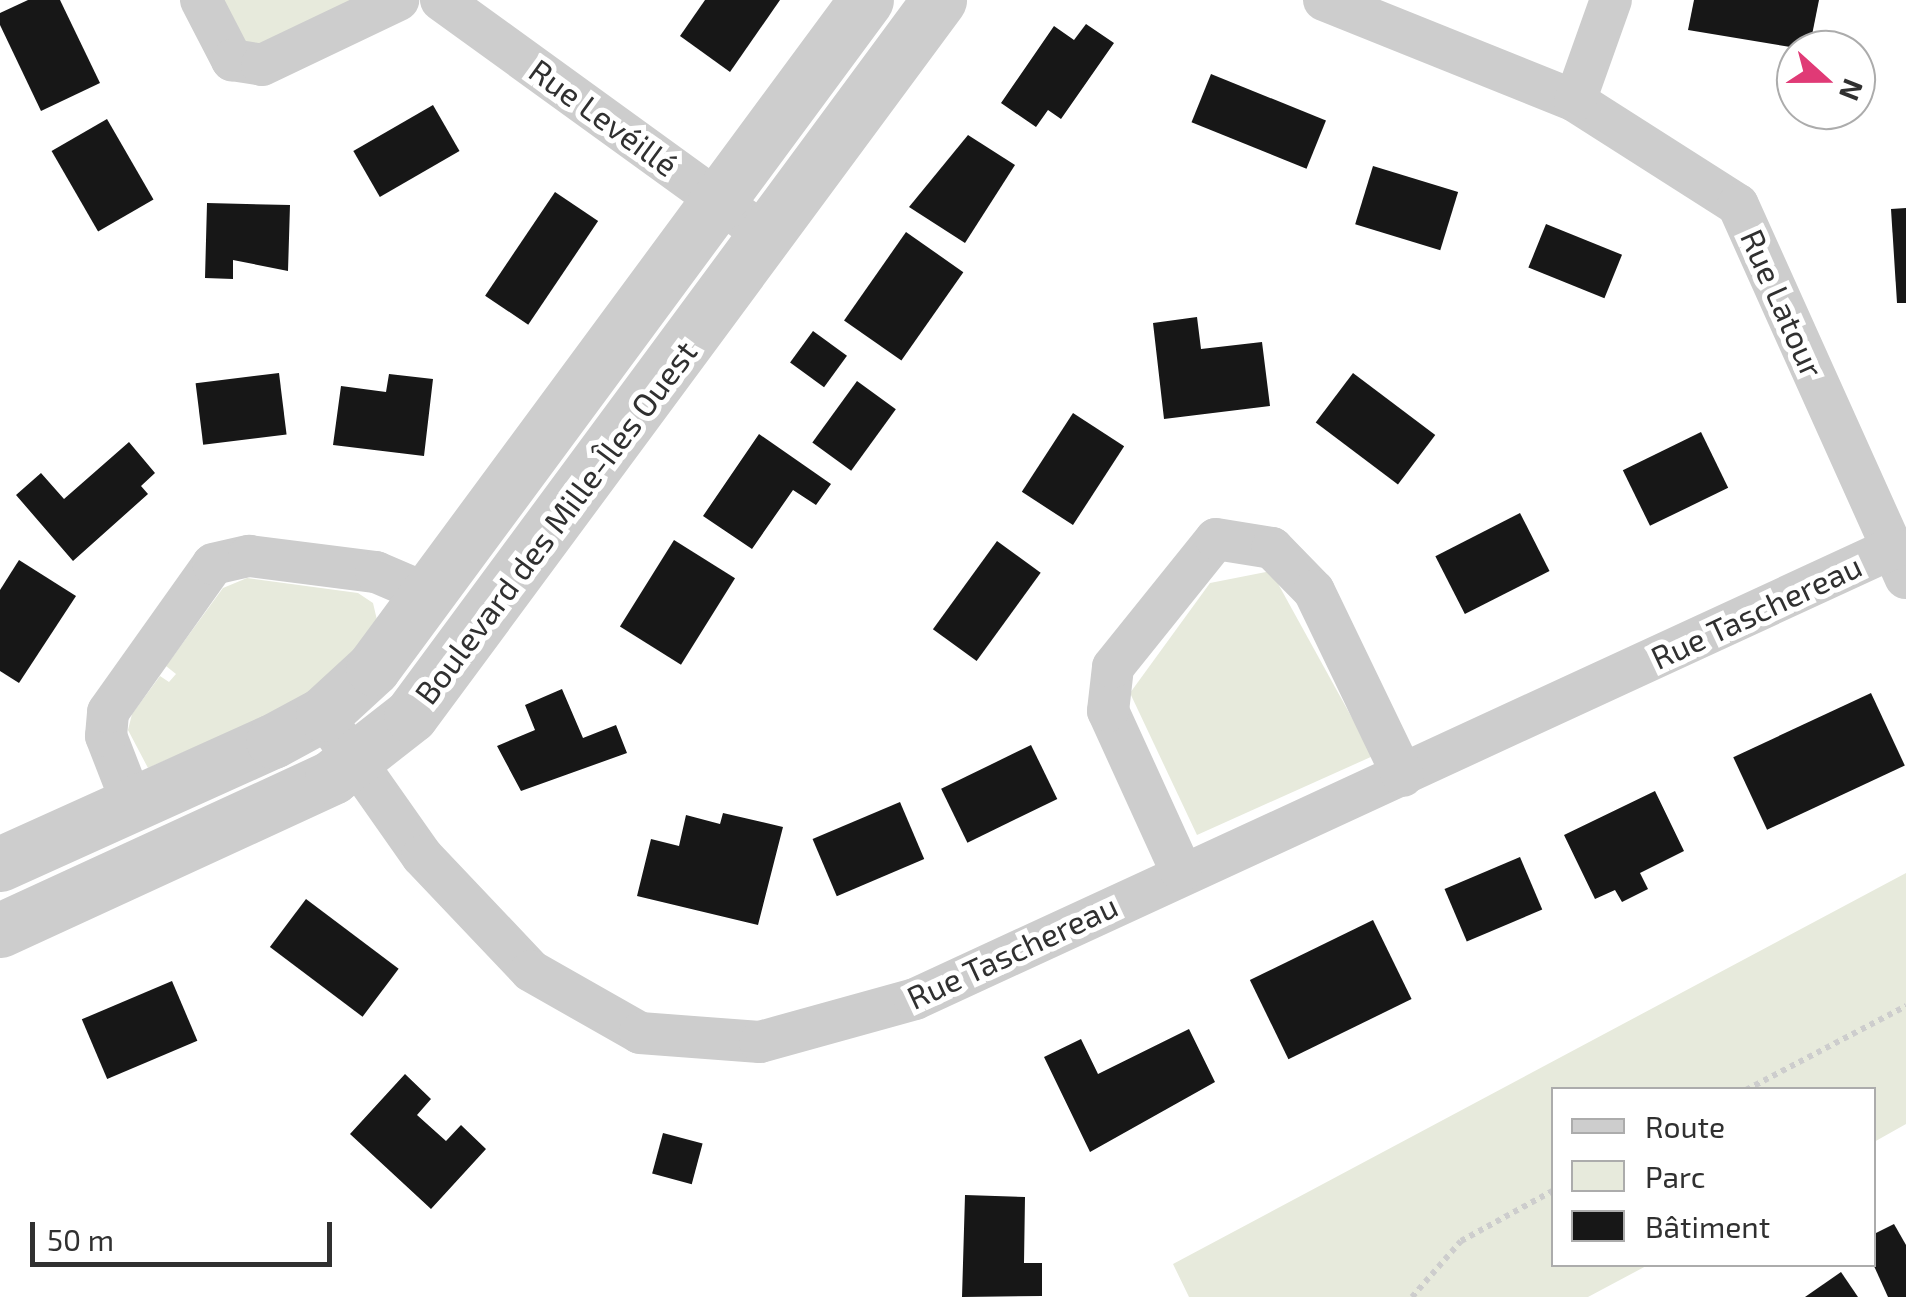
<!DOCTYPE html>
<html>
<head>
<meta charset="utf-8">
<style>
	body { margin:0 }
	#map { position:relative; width:1906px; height:1297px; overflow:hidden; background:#fff; font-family:"Exo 2",sans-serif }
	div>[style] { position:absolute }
	.green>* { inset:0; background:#e7eadc }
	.building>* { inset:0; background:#171717; transform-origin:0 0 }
	.path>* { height:6px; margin-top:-3px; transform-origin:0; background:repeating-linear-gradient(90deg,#cdcdcd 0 5px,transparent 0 10px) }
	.minor>* { height:42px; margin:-21px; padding:0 21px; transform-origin:21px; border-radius:21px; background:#cdcdcd }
	.tertiary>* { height:55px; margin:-27.5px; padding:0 27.5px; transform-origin:27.5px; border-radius:27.5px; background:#cdcdcd }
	span { translate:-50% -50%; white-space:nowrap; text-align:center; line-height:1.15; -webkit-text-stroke:10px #fff; paint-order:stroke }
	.street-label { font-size:32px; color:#303030 }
	.legend { position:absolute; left:1551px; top:1087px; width:325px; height:180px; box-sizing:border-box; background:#fff; border:2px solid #acacac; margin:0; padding:12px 18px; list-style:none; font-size:30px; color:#303030 }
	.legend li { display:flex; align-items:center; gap:20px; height:50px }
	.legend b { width:50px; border:2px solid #acacac }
	.north { position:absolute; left:1776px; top:30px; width:100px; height:100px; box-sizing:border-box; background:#fff; border:2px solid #acacac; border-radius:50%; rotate:111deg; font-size:28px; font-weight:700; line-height:40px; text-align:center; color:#303030 }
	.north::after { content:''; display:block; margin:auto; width:35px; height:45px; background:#e03a76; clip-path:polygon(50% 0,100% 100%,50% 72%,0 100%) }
	.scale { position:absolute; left:30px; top:1222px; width:302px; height:45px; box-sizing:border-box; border:5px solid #303030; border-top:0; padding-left:12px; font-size:30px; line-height:35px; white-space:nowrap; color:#303030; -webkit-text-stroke:8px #fff; paint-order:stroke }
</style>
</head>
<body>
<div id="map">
	<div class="green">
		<i style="clip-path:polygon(210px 0,381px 0,239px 54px)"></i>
		<i style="clip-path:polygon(1271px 571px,1373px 756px,1197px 835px,1130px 693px,1210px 583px)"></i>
		<i style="clip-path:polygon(247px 578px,358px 593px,373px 603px,377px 620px,365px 641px,296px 703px,148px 768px,128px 730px,132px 714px,160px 676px,169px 682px,176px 674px,166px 666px,223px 588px)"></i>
		<i style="clip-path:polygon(1906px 873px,1906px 1124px,1874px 1142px,1874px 1090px,1554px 1090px,1554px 1264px,1648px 1265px,1588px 1297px,1189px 1297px,1173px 1264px)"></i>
	</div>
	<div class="building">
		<i style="clip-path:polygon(28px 0,60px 0,100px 83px,41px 111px,0 25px,0 13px)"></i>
		<i style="clip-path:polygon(705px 0,780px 0,730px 72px,680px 36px)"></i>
		<i style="clip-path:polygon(1694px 0,1819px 0,1809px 50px,1688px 30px)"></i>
		<i style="clip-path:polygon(1086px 24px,1114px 43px,1061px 119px,1048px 110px,1036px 127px,1001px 103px,1054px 26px,1074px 40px)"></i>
		<i style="left:1211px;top:74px;width:124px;height:52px;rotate:22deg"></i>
		<i style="left:433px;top:105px;width:53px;height:92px;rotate:60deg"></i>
		<i style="left:107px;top:119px;width:93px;height:64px;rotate:60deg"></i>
		<i style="clip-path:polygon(968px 135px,1015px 165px,965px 243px,909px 207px)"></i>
		<i style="left:1373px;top:166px;width:89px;height:61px;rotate:17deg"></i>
		<i style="left:555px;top:192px;width:52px;height:125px;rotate:34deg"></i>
		<i style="clip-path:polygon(207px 203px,290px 205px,288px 271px,233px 260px,233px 279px,205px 278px)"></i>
		<i style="clip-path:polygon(1906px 208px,1906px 303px,1897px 303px,1891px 209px)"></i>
		<i style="left:1546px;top:224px;width:82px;height:47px;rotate:22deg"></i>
		<i style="left:906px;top:232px;width:70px;height:108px;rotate:35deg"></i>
		<i style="clip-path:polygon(1197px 317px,1201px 349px,1262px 342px,1270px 406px,1164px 419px,1153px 323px)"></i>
		<i style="left:813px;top:331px;width:42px;height:39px;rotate:36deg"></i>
		<i style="left:279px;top:373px;width:62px;height:84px;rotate:83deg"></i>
		<i style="left:1353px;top:373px;width:103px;height:62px;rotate:37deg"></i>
		<i style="clip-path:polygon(389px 374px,433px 379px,424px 456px,333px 445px,341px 386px,386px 392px)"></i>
		<i style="left:857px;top:381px;width:48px;height:76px;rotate:36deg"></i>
		<i style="left:1073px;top:413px;width:61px;height:94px;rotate:33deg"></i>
		<i style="left:1701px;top:432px;width:62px;height:87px;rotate:64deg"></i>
		<i style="clip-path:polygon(759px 434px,831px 484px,816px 505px,793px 490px,752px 549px,703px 516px)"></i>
		<i style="clip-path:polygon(129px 442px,155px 473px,141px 486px,148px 494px,73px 561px,16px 495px,41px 473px,64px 499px)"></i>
		<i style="left:1520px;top:513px;width:65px;height:95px;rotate:63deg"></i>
		<i style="left:674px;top:540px;width:72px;height:102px;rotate:32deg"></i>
		<i style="left:997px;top:541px;width:54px;height:109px;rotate:36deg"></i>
		<i style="clip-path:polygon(19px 560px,76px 596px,19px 683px,0 671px,0 590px)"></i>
		<i style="clip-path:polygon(562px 689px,583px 738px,616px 725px,627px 753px,521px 791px,497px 746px,535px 730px,525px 705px)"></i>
		<i style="left:1871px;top:693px;width:80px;height:152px;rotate:65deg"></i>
		<i style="left:1031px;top:745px;width:60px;height:100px;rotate:64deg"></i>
		<i style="clip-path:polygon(1655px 791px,1684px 851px,1640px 873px,1648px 889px,1622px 902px,1615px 890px,1595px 899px,1564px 835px)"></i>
		<i style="left:900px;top:802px;width:62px;height:95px;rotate:67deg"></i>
		<i style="clip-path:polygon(723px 813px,783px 827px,758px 925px,637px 896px,651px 839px,679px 846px,686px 815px,720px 824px)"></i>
		<i style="left:1520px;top:857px;width:57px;height:82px;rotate:67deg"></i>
		<i style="left:306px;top:899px;width:116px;height:60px;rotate:37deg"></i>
		<i style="left:1373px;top:920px;width:88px;height:137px;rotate:64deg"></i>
		<i style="left:172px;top:981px;width:65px;height:98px;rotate:67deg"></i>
		<i style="clip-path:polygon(1189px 1029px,1215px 1082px,1090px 1152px,1044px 1057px,1081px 1039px,1098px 1074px)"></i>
		<i style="clip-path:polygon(405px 1074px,431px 1099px,417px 1115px,446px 1141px,461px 1125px,486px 1149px,431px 1209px,350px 1134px)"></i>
		<i style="left:663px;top:1133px;width:41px;height:42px;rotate:15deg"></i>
		<i style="clip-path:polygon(965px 1195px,1025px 1197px,1024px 1263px,1042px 1263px,1042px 1296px,962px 1297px)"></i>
		<i style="clip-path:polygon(1894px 1224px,1906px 1245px,1906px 1297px,1888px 1297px,1874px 1266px,1874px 1234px)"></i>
		<i style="clip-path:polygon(1841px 1272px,1858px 1297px,1805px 1297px)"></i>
	</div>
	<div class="path">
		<i style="left:1746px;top:1090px;width:181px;rotate:-27.7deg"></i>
		<i style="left:1412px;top:1297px;width:74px;rotate:-48.8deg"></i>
		<i style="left:1461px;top:1241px;width:106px;rotate:-28.7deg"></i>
	</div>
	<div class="minor">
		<i style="left:201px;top:0;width:68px;rotate:62.7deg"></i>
		<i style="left:232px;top:60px;width:30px;rotate:9deg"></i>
		<i style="left:262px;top:65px;width:151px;rotate:-25.5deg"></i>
		<i style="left:441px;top:0;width:402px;rotate:35.9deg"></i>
		<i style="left:1324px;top:0;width:271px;rotate:21.9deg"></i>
		<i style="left:1575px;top:101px;width:193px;rotate:32.5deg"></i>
		<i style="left:1738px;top:205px;width:409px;rotate:65.8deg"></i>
		<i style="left:1575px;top:101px;width:107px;rotate:-70.4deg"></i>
		<i style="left:337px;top:735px;width:148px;rotate:54.9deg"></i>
		<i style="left:422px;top:856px;width:158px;rotate:46.5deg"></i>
		<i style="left:531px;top:971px;width:125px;rotate:29.6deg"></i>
		<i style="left:640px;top:1033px;width:120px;rotate:4.3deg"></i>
		<i style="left:760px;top:1042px;width:161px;rotate:-15.5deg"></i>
		<i style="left:915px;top:999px;width:1077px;rotate:-24.76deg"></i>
		<i style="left:132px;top:803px;width:72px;rotate:-111.2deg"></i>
		<i style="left:106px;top:736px;width:24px;rotate:-85deg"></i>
		<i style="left:108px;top:712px;width:181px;rotate:-54.6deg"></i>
		<i style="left:213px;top:564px;width:37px;rotate:-13deg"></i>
		<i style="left:249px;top:556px;width:128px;rotate:7.2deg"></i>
		<i style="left:376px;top:572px;width:61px;rotate:23.2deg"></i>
		<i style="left:1181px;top:871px;width:176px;rotate:-114.5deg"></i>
		<i style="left:1108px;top:711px;width:44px;rotate:-83.5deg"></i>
		<i style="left:1113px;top:667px;width:164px;rotate:-51.2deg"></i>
		<i style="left:1216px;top:539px;width:57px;rotate:9.1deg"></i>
		<i style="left:1272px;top:548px;width:60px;rotate:45.7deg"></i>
		<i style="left:1314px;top:591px;width:205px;rotate:64.3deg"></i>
	</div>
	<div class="tertiary">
		<i style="left:0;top:864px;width:299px;rotate:-24.3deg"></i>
		<i style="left:273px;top:741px;width:57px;rotate:-28.4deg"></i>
		<i style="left:323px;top:714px;width:68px;rotate:-42.6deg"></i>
		<i style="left:373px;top:668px;width:830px;rotate:-53.57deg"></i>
		<i style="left:0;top:930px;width:366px;rotate:-24.7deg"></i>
		<i style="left:332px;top:777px;width:100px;rotate:-38.1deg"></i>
		<i style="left:411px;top:715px;width:889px;rotate:-53.56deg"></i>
	</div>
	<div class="street-label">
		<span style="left:604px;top:117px;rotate:36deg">Rue Levéillé</span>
		<span style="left:1783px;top:303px;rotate:66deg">Rue Latour</span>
		<span style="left:555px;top:522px;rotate:-53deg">Boulevard des Mille-Îles Ouest</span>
		<span style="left:1756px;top:611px;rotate:-25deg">Rue Taschereau</span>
		<span style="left:1012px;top:951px;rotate:-25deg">Rue Taschereau</span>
	</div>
	<ul class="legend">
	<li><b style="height:12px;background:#cdcdcd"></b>Route</li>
	<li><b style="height:28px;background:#e7eadc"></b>Parc</li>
	<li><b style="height:28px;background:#171717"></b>Bâtiment</li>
	</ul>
	<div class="north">N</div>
	<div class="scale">50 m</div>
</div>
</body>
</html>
